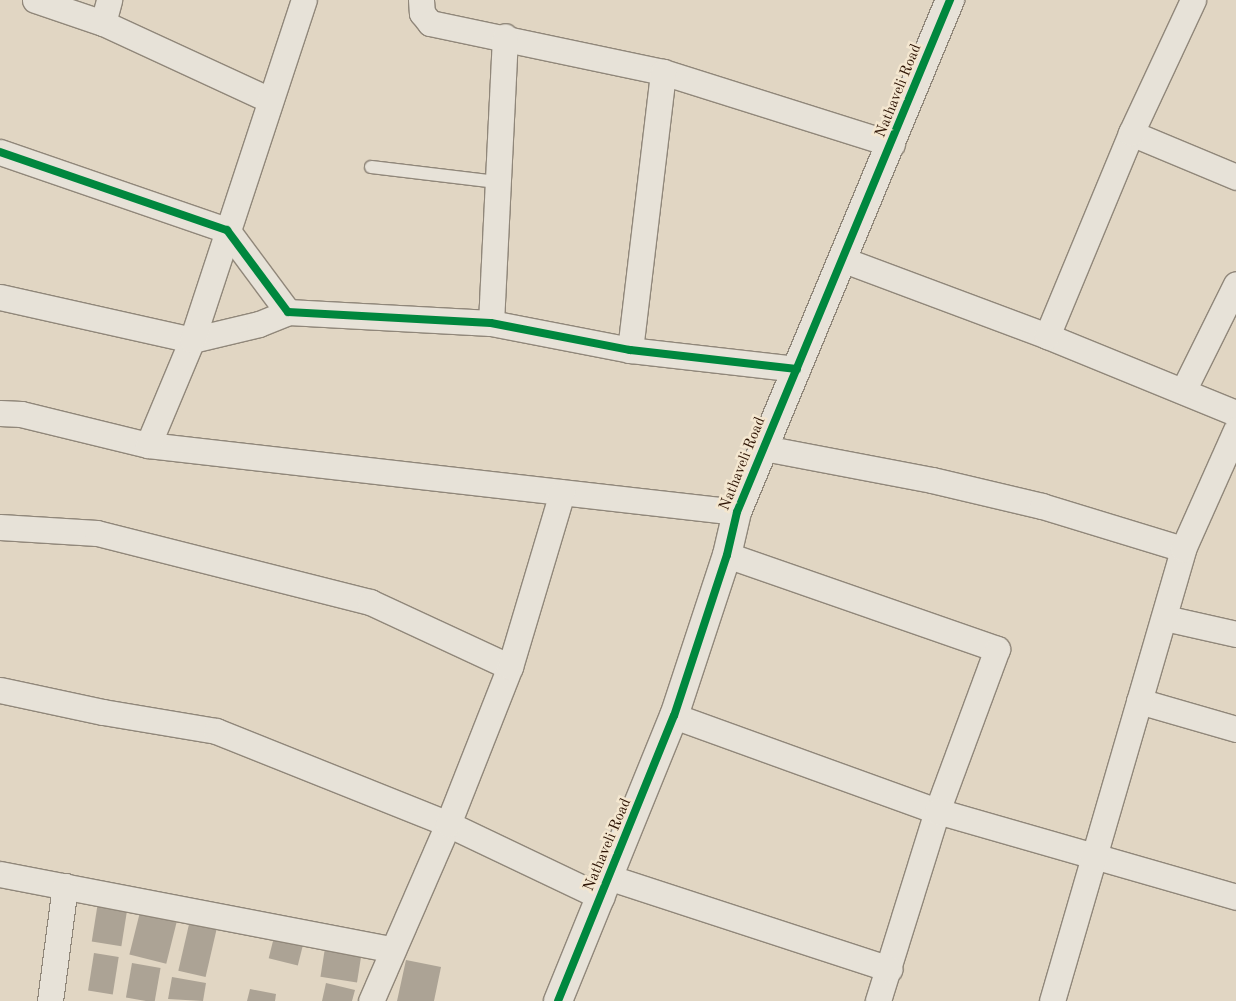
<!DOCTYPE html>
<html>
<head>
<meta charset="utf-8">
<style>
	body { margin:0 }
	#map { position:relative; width:1236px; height:1001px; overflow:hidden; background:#e1d6c3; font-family:"Old Standard TT",serif }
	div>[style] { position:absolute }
	.building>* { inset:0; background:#aca395; transform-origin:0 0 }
	.roads { filter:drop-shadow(1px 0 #90877a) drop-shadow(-1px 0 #90877a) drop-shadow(0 1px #90877a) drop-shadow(0 -1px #90877a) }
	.lane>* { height:12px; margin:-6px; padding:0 6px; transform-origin:6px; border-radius:6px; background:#e7e2d8 }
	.street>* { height:25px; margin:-12.5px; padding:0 12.5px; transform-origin:12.5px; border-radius:12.5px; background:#e7e2d8 }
	.secondary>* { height:28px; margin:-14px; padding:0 14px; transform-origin:14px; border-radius:14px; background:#e7e2d8 }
	.cycleway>* { height:8px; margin:-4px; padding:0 4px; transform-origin:4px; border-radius:4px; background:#00873e }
	span { translate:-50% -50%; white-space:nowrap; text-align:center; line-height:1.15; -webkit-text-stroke:5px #f4e7d0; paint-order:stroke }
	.street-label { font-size:15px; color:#2d1303 }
</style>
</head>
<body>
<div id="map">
	<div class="building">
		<i style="left:98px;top:902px;width:30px;height:40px;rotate:9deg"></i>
		<i style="left:141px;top:908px;width:38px;height:48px;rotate:14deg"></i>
		<i style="left:190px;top:920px;width:28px;height:52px;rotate:13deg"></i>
		<i style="left:275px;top:933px;width:30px;height:26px;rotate:14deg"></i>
		<i style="left:325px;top:948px;width:37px;height:29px;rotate:9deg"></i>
		<i style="left:94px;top:953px;width:25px;height:38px;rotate:9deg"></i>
		<i style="clip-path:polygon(406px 960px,441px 967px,434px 1001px,397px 1001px)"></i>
		<i style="left:132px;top:963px;width:29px;height:35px;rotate:10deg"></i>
		<i style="clip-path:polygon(172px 977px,206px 983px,203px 1001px,168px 999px)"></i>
		<i style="clip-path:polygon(326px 983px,355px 990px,352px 1001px,322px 1001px)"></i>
		<i style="clip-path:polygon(250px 989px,276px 994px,275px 1001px,247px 1001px)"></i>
	</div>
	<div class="roads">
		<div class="lane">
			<i style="left:371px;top:167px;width:127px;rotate:6.8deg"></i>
		</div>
		<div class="street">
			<i style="left:35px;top:0;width:72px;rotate:18.7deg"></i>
			<i style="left:103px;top:23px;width:184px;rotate:24.8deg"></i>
			<i style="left:421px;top:0;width:13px;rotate:86deg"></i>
			<i style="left:422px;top:13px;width:13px;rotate:51deg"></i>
			<i style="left:430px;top:23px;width:238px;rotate:11.9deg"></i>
			<i style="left:663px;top:72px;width:240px;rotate:17.5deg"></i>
			<i style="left:103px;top:23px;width:24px;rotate:-75deg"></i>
			<i style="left:1131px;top:133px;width:114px;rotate:22.7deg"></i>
			<i style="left:0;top:152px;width:240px;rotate:19deg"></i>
			<i style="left:227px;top:230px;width:102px;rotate:53.4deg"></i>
			<i style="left:288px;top:312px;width:203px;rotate:3.1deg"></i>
			<i style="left:491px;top:323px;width:142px;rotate:11deg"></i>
			<i style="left:630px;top:350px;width:168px;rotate:6.5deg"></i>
			<i style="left:844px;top:260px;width:217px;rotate:20.5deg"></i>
			<i style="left:1047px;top:336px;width:204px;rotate:22.2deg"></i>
			<i style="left:0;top:297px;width:197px;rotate:12.6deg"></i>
			<i style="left:192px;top:340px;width:69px;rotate:-13.4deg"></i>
			<i style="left:259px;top:324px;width:31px;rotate:-22deg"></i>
			<i style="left:491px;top:323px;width:287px;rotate:-87.2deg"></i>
			<i style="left:1047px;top:336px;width:220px;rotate:-67.5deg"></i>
			<i style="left:1131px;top:133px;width:147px;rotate:-65deg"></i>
			<i style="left:630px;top:350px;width:280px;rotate:-83.2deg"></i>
			<i style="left:1183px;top:391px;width:119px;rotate:-63.6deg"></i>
			<i style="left:0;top:413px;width:21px;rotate:3deg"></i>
			<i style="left:21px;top:414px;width:131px;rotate:13.7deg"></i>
			<i style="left:148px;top:445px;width:593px;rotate:6.49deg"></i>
			<i style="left:148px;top:445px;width:114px;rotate:-67.3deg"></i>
			<i style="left:192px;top:340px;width:358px;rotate:-71.8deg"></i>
			<i style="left:764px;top:448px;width:171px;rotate:10.8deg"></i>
			<i style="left:932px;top:480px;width:113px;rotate:13.3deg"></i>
			<i style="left:1042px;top:506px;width:147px;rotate:17deg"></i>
			<i style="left:0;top:527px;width:97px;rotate:3.5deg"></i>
			<i style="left:97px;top:533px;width:282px;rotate:14.2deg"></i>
			<i style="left:370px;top:602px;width:154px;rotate:24.9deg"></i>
			<i style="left:727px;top:555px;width:286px;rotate:19.2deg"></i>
			<i style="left:997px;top:649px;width:173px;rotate:110.3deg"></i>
			<i style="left:937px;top:811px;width:199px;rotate:107.3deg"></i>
			<i style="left:1165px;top:618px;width:73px;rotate:12.7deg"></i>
			<i style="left:0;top:690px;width:105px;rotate:12.1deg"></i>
			<i style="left:103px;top:712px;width:115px;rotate:9.5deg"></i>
			<i style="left:216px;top:731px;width:250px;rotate:21.8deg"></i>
			<i style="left:448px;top:824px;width:170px;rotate:25.5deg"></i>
			<i style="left:1139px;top:701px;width:101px;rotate:16.1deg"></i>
			<i style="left:674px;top:716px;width:280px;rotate:19.9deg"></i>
			<i style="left:937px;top:811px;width:311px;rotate:16deg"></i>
			<i style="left:0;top:874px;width:398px;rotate:10.9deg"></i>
			<i style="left:611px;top:878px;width:293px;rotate:18.1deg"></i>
			<i style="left:50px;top:1001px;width:116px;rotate:-82.6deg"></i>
			<i style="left:371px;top:1001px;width:193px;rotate:-66.5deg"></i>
			<i style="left:448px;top:824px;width:169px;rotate:-68.5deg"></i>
			<i style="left:510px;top:667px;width:182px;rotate:-73.4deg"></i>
			<i style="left:1052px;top:1001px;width:471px;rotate:-73.8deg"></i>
			<i style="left:1183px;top:549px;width:130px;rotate:-66deg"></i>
		</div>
		<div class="secondary">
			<i style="left:558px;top:1001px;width:308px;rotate:-67.9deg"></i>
			<i style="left:674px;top:716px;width:169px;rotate:-71.8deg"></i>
			<i style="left:727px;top:555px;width:44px;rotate:-76.9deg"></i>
			<i style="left:737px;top:512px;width:555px;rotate:-67.41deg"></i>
		</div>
	</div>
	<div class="cycleway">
		<i style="left:0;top:152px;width:240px;rotate:19deg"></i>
		<i style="left:227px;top:230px;width:102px;rotate:53.4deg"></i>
		<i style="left:288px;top:312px;width:203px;rotate:3.1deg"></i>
		<i style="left:491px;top:323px;width:142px;rotate:11deg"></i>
		<i style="left:630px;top:350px;width:168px;rotate:6.5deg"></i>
		<i style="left:558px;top:1001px;width:308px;rotate:-67.9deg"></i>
		<i style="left:674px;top:716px;width:169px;rotate:-71.8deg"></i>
		<i style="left:727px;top:555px;width:44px;rotate:-76.9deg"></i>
		<i style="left:737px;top:512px;width:555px;rotate:-67.41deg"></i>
	</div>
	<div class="street-label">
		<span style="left:899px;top:91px;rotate:-68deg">Nathaveli Road</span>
		<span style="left:743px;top:464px;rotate:-68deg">Nathaveli Road</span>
		<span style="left:608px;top:845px;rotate:-67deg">Nathaveli Road</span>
	</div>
</div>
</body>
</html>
